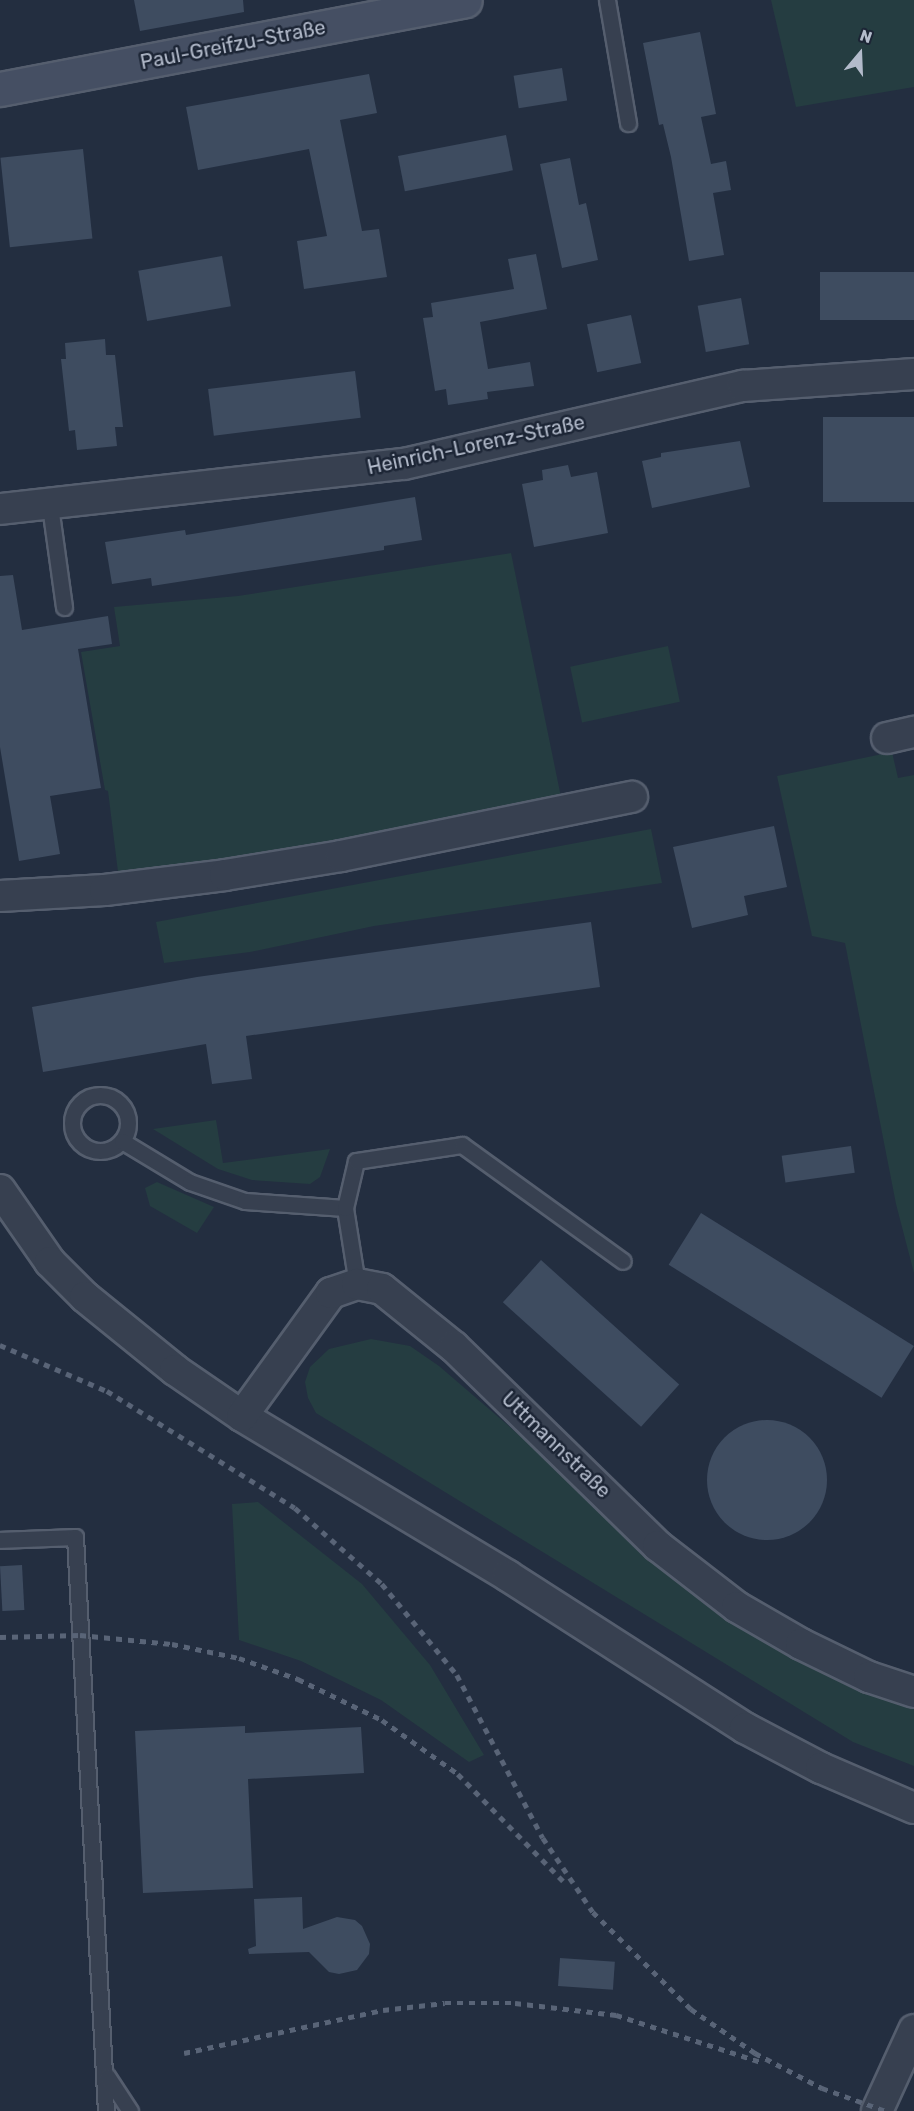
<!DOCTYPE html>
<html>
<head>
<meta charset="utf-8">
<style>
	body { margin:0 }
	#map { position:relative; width:914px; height:2111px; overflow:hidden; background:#232e40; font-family:Rubik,sans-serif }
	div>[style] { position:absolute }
	.green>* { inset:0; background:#253d41; transform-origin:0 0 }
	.building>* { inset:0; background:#3e4c60; transform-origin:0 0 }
	.round { border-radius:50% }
	.roads { filter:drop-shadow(2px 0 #555e6e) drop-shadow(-2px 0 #555e6e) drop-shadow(0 2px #555e6e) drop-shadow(0 -2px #555e6e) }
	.service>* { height:15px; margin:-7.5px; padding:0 7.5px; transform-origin:7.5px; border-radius:7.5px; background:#374050 }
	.service>.ring { margin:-7.5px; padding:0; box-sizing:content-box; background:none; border:15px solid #374050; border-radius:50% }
	.minor>* { height:30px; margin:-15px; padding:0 15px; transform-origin:15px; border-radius:15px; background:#374050 }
	.secondary>* { height:33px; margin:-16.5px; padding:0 16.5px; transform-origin:16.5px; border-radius:16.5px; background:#454f63 }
	.rail>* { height:4.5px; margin-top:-2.25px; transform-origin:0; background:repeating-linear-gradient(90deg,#596477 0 6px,transparent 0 12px) }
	span { translate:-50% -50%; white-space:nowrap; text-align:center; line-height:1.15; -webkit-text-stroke:5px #1c2535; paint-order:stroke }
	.street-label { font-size:20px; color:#b3bbcb }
	.north { position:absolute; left:830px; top:24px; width:60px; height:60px; -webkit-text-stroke:4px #1c2535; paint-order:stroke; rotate:19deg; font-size:16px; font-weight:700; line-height:24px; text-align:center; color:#b3bbcb }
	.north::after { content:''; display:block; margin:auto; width:21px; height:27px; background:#b3bbcb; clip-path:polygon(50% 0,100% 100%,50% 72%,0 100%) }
</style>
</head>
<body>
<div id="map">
	<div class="green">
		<i style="clip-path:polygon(771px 0,914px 0,914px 87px,796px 107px)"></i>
		<i style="clip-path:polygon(511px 553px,561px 797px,281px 854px,118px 872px,108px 791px,105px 790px,81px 652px,120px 646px,114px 607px,238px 596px)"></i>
		<i style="left:668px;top:646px;width:57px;height:100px;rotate:78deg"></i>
		<i style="clip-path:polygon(892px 752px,898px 778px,914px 775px,914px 1273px,896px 1204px,845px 943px,812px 936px,777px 776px)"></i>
		<i style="clip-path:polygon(651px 829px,662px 883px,374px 926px,250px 952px,164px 963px,156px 922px)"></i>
		<i style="clip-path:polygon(216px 1120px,223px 1163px,330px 1149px,320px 1177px,310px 1184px,252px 1180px,218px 1169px,153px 1129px)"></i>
		<i style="clip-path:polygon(157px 1182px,214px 1207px,197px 1233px,150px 1206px,145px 1188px)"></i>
		<i style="clip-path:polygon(371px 1339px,410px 1346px,439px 1366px,561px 1471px,857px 1688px,914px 1707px,914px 1766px,853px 1742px,316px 1413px,308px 1398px,305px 1382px,310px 1367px,329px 1349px)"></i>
		<i style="clip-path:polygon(258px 1502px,362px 1584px,430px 1665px,484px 1755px,469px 1762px,381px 1700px,301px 1661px,239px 1640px,232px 1504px)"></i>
	</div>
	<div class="building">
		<i style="clip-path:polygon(134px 0,243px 0,244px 12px,140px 31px)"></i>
		<i style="clip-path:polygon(700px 32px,716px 114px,701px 117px,711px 164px,726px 161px,731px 190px,713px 193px,724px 255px,689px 261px,671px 157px,663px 124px,659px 125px,643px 43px)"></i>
		<i style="left:562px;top:68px;width:33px;height:49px;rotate:81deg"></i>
		<i style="clip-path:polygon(369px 74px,377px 113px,340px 120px,362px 231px,379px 229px,387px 277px,304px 289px,297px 241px,327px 236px,309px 149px,198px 170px,186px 107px)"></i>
		<i style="left:506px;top:135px;width:36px;height:110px;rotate:79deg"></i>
		<i style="left:83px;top:149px;width:90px;height:83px;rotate:84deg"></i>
		<i style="clip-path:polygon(570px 158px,579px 205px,586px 203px,598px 260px,562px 268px,540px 164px)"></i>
		<i style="clip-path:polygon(536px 254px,547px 309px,480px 322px,488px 369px,530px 362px,534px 386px,487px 392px,488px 399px,448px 405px,446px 389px,435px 391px,423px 318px,433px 317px,431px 303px,514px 289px,508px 259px)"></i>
		<i style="left:222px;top:256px;width:51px;height:85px;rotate:80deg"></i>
		<i style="left:914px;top:272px;width:48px;height:94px;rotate:90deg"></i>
		<i style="left:741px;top:298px;width:47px;height:44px;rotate:80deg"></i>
		<i style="left:631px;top:315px;width:49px;height:45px;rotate:78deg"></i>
		<i style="clip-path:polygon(105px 339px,106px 355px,115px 355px,123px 427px,115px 427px,117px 446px,77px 450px,75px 430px,69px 431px,61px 359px,66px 359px,65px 343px)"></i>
		<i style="left:355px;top:371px;width:47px;height:148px;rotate:83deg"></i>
		<i style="left:914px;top:417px;width:85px;height:91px;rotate:90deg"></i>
		<i style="clip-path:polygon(740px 441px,750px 487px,652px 508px,642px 461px,661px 457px,661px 453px)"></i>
		<i style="clip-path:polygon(568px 465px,571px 477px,597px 472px,608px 533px,534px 547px,522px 484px,543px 480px,542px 470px)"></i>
		<i style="clip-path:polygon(415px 497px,422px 540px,384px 546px,384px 550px,152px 586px,151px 578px,112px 584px,105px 542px,185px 530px,186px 535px)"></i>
		<i style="clip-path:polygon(13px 575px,22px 630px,108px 616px,112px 644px,78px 649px,101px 788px,50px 796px,60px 854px,19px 861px,0 747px,0 576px)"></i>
		<i style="clip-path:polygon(774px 826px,787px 887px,744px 896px,748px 915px,692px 928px,673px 847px)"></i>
		<i style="clip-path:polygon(591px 922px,600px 987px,246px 1036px,252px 1079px,212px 1084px,206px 1044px,43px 1072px,32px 1007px,197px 977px)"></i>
		<i style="left:851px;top:1146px;width:27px;height:70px;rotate:82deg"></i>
		<i style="left:701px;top:1213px;width:251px;height:61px;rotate:32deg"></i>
		<i style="left:541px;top:1260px;width:186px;height:57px;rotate:42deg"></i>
		<i class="round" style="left:707px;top:1420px;width:120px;height:120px"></i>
		<i style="left:22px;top:1565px;width:45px;height:22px;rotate:87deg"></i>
		<i style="clip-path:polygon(245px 1726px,245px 1733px,361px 1727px,364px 1773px,248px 1779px,253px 1888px,143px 1893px,135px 1731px)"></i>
		<i style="clip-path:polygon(302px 1897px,303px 1929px,337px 1917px,355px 1920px,362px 1926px,370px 1944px,369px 1954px,357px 1970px,339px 1974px,329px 1972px,309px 1952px,249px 1954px,248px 1949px,256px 1946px,254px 1899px)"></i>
		<i style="left:560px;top:1958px;width:55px;height:28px;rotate:4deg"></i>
	</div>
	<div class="roads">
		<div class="service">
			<i style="left:607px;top:0;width:125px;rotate:80.3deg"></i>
			<i style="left:50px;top:506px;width:102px;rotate:82.1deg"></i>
			<i class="ring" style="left:72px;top:1095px;width:41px;height:41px"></i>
			<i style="left:122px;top:1141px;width:79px;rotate:31.1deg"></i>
			<i style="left:190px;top:1182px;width:58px;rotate:19.1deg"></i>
			<i style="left:245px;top:1201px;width:100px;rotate:4deg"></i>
			<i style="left:357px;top:1284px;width:77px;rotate:-99deg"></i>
			<i style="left:345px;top:1208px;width:48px;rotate:-76.8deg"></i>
			<i style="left:356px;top:1161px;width:107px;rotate:-8.6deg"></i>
			<i style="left:462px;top:1145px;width:198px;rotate:35.8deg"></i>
			<i style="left:0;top:1540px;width:75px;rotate:-2.3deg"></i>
			<i style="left:75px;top:1537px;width:575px;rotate:86.91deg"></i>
			<i style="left:107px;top:2076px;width:42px;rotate:56.7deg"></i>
		</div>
		<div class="minor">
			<i style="left:0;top:509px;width:406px;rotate:-6.4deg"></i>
			<i style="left:404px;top:464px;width:348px;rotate:-13deg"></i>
			<i style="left:743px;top:386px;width:171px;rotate:-4deg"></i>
			<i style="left:887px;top:738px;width:28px;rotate:-13deg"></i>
			<i style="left:0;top:896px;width:105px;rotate:-3.3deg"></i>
			<i style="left:105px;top:890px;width:121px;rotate:-7.1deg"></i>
			<i style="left:225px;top:875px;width:118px;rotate:-9.3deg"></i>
			<i style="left:341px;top:856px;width:297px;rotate:-11.5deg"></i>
			<i style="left:0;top:1190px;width:88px;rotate:55.2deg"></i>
			<i style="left:50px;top:1262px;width:49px;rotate:45deg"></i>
			<i style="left:85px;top:1297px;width:116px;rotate:39deg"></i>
			<i style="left:175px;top:1370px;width:81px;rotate:34.5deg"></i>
			<i style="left:242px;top:1416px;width:310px;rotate:31deg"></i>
			<i style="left:508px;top:1576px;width:282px;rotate:32.7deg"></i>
			<i style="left:745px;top:1728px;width:86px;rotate:27.8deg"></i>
			<i style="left:821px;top:1768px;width:101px;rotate:23.3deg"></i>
			<i style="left:242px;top:1416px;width:152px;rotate:-54.1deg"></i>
			<i style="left:331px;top:1293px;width:28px;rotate:-19deg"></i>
			<i style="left:357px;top:1284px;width:25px;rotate:11deg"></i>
			<i style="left:382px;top:1289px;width:92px;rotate:38.9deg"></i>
			<i style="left:454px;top:1347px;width:285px;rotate:44.3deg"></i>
			<i style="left:658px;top:1546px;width:100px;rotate:37.7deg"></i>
			<i style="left:737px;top:1607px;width:74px;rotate:30deg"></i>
			<i style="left:801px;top:1644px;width:76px;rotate:25.9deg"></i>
			<i style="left:869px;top:1677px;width:47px;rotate:18.4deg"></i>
			<i style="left:877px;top:2111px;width:89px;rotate:-65.4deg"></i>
		</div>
		<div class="secondary">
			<i style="left:0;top:89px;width:473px;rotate:-10.8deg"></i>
		</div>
	</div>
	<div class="rail">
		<i style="left:0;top:1345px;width:116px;rotate:23.3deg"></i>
		<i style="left:107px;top:1391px;width:221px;rotate:31.9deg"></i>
		<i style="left:295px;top:1508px;width:116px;rotate:41.1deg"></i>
		<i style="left:382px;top:1584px;width:118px;rotate:50.5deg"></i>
		<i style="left:457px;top:1675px;width:184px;rotate:62.2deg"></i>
		<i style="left:543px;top:1838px;width:89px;rotate:56deg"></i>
		<i style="left:593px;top:1912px;width:138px;rotate:44.7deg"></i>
		<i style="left:691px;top:2009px;width:78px;rotate:34.5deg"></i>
		<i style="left:755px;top:2053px;width:76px;rotate:27.6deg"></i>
		<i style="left:822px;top:2088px;width:68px;rotate:19.8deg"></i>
		<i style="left:0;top:1637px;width:80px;rotate:-1.4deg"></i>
		<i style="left:80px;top:1635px;width:92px;rotate:5.6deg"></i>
		<i style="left:172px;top:1644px;width:68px;rotate:11.8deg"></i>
		<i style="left:239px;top:1658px;width:63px;rotate:19.6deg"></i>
		<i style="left:298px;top:1679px;width:93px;rotate:26deg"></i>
		<i style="left:382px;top:1720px;width:93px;rotate:35.4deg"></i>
		<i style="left:458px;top:1774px;width:154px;rotate:45.5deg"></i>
		<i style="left:184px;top:2053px;width:204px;rotate:-12.2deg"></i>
		<i style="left:383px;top:2010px;width:62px;rotate:-6.4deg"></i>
		<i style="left:445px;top:2003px;width:70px"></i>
		<i style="left:515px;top:2003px;width:102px;rotate:6.8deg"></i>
		<i style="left:616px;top:2015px;width:152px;rotate:18deg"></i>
	</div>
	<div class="street-label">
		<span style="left:233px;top:45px;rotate:-11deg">Paul-Greifzu-Straße</span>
		<span style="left:476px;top:445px;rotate:-12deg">Heinrich-Lorenz-Straße</span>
		<span style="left:556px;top:1445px;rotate:44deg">Uttmannstraße</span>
	</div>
	<div class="north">N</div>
</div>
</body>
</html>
